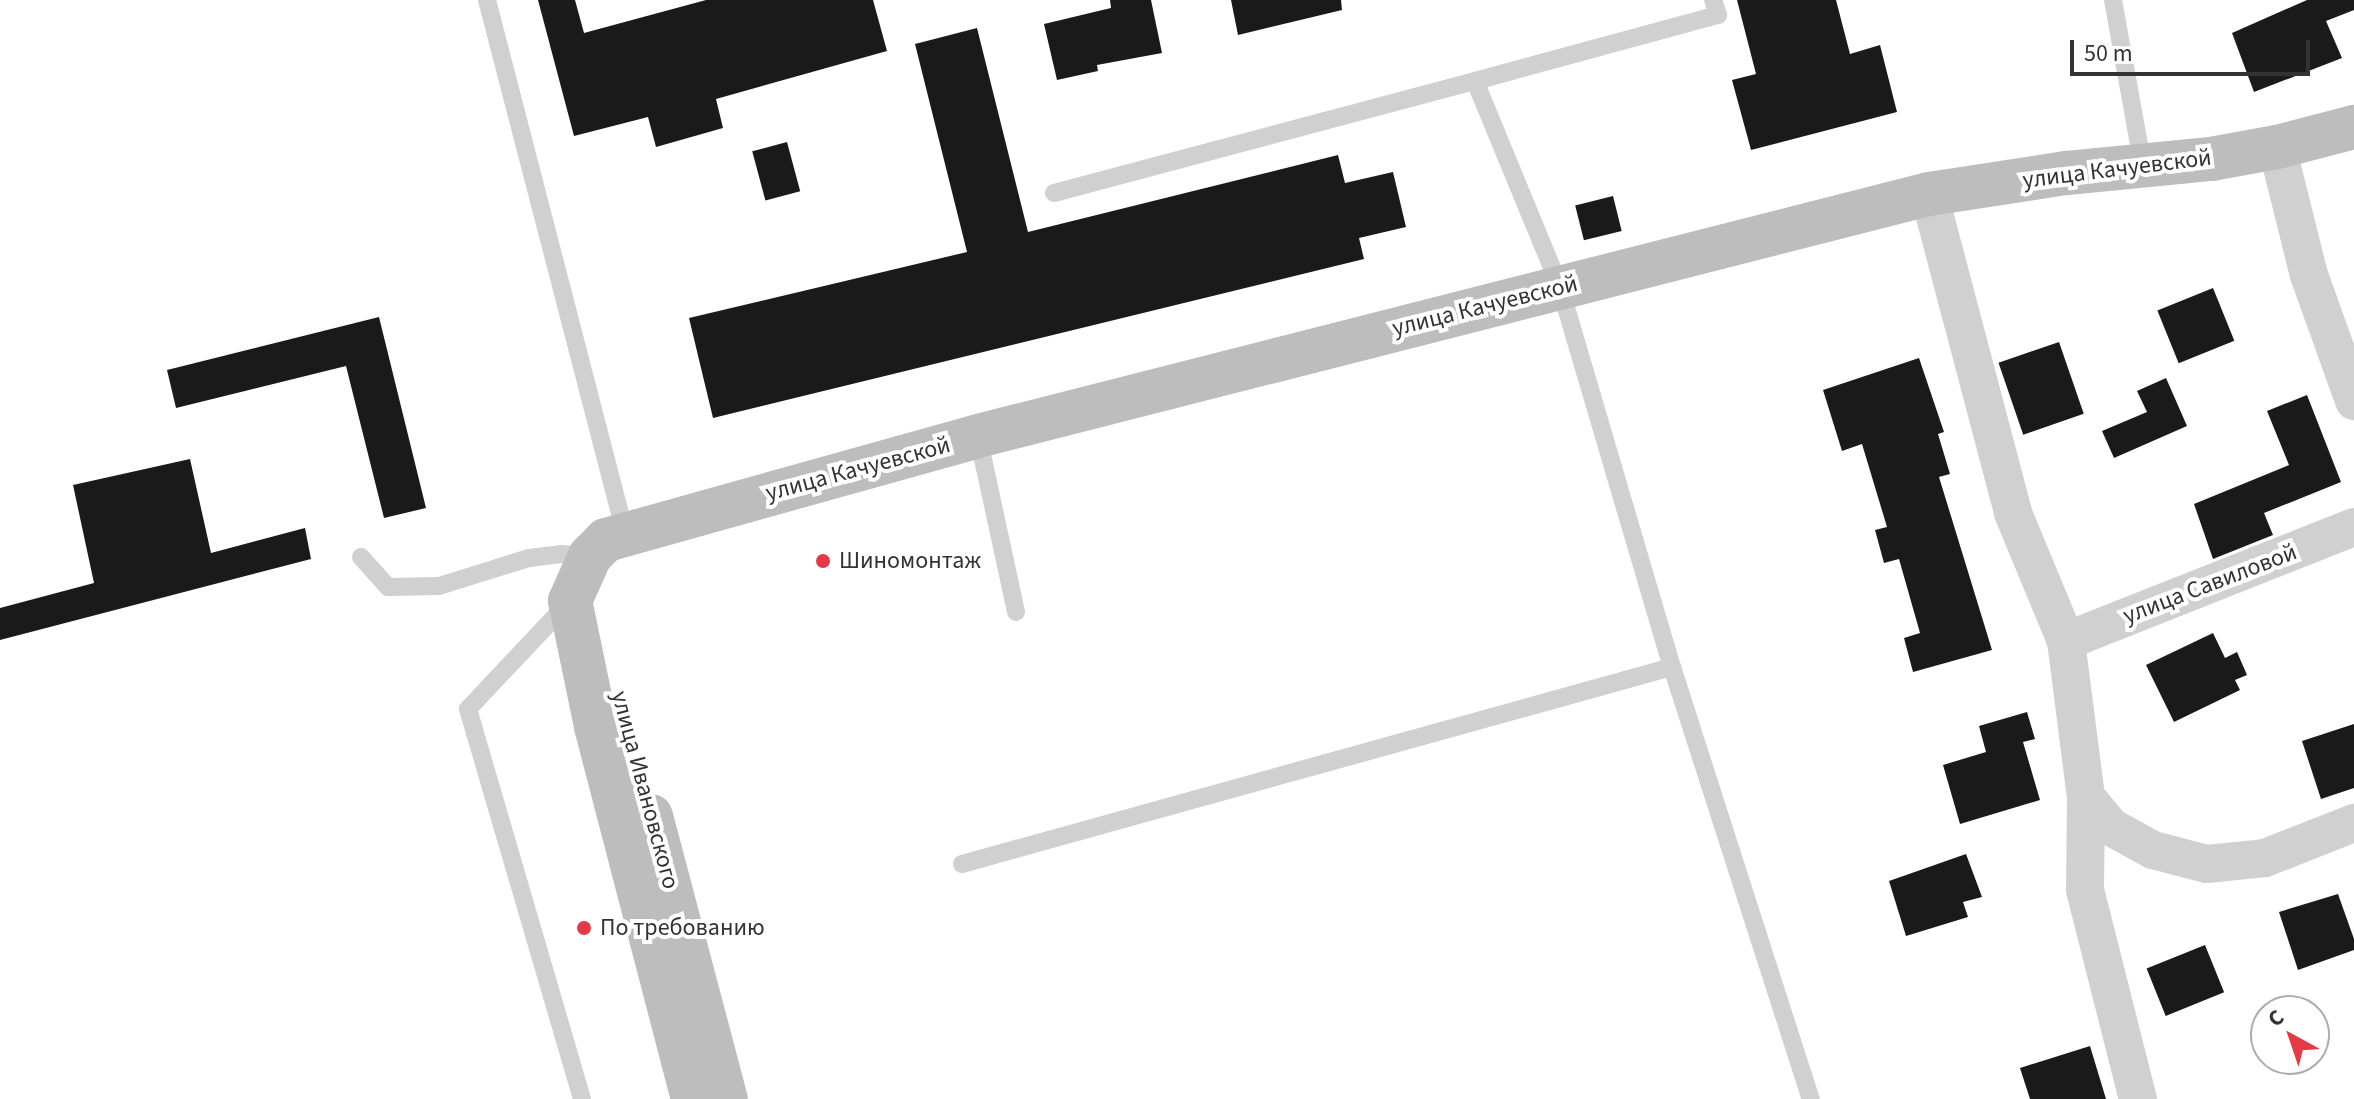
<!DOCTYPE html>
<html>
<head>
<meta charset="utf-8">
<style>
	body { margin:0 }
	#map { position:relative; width:2354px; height:1099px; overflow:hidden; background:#fff; font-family:"Source Sans 3",sans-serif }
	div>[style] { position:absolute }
	.building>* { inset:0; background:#1a1a1a; transform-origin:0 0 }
	.lane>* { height:18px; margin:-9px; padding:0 9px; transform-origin:9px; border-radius:9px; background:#d0d0d0 }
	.street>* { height:38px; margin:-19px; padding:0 19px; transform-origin:19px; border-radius:19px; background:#d0d0d0 }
	.secondary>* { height:44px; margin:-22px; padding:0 22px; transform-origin:22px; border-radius:22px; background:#bdbdbd }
	.dots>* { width:22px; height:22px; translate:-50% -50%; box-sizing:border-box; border:4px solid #fff; border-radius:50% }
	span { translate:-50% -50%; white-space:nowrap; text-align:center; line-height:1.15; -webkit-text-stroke:8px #fff; paint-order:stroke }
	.street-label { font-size:24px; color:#333 }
	.poi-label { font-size:24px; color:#333 }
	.left { translate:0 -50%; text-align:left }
	.north { position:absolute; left:2250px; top:995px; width:80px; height:80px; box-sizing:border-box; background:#fff; border:2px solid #adadad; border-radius:50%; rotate:320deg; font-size:22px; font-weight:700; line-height:32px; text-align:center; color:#333 }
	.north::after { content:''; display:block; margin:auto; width:28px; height:36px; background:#e63946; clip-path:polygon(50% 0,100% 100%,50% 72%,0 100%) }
	.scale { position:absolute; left:2070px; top:40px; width:240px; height:36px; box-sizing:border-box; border:4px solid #333; border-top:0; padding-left:10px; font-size:24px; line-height:28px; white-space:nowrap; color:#333; -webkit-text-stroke:6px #fff; paint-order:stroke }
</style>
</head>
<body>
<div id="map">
	<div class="building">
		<i style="clip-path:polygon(538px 0,575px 0,584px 33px,706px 0,873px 0,887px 51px,716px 99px,723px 128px,656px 147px,648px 117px,574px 136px)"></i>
		<i style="clip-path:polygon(1110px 0,1151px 0,1162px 53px,1097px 65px,1098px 71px,1057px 80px,1044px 24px,1111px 8px)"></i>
		<i style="clip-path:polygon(1231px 0,1341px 0,1342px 10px,1238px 35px)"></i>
		<i style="clip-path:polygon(1737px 0,1836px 0,1850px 54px,1880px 45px,1897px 112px,1751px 150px,1732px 80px,1756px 74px)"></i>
		<i style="clip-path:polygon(2307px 0,2354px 0,2354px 10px,2326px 21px,2342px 58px,2254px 92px,2232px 33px)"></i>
		<i style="clip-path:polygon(977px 28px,1028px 232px,1338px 155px,1345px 183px,1393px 172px,1406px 227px,1359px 238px,1364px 259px,713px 418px,689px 318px,967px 252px,915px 44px)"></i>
		<i style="left:787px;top:142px;width:51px;height:36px;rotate:75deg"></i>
		<i style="left:1613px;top:196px;width:36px;height:39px;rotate:76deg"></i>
		<i style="left:2213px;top:288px;width:57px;height:60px;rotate:68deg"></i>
		<i style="clip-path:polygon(379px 317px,426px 508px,384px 518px,346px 366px,176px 408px,167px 370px)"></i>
		<i style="left:2059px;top:342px;width:76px;height:64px;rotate:71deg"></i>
		<i style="clip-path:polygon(1919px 358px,1944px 432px,1938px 434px,1950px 474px,1939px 477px,1992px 650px,1913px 672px,1904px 638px,1920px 633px,1899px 559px,1884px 563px,1875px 530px,1887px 527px,1862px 444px,1842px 451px,1823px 390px)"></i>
		<i style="clip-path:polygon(2166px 378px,2187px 426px,2114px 458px,2102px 431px,2147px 412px,2137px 391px)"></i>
		<i style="clip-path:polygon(2307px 395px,2341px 482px,2264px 513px,2273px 535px,2213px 559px,2194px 504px,2289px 465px,2267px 411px)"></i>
		<i style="clip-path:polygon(190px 459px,211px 553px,305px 528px,311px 559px,0 640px,0 608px,94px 583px,73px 485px)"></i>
		<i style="clip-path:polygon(2213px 633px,2225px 658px,2237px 652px,2247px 675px,2235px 680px,2240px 690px,2174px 722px,2146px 665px)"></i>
		<i style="clip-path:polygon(2027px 712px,2035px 739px,2023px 742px,2040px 800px,1960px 824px,1943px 765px,1986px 752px,1979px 726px)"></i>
		<i style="clip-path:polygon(2354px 724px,2354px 788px,2321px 799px,2302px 741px)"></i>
		<i style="clip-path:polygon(1966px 854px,1982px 897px,1963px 902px,1968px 917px,1906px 936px,1889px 881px)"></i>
		<i style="clip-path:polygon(2338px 894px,2354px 939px,2354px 950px,2298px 970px,2279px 912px)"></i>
		<i style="left:2205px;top:945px;width:51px;height:63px;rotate:68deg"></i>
		<i style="clip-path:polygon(2090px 1046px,2106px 1099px,2030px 1099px,2020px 1068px)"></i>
	</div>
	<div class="lane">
		<i style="left:487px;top:0;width:551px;rotate:75.48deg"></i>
		<i style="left:2113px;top:0;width:169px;rotate:79.8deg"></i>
		<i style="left:1475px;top:81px;width:252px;rotate:-15.2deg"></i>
		<i style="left:1718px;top:15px;width:16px;rotate:-108deg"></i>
		<i style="left:1054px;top:193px;width:436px;rotate:-14.9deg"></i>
		<i style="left:1475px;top:81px;width:223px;rotate:67.6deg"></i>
		<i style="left:1560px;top:287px;width:396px;rotate:73.6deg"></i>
		<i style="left:1672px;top:667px;width:454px;rotate:72.2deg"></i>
		<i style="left:978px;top:436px;width:180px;rotate:77.8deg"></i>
		<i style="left:361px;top:557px;width:40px;rotate:48deg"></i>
		<i style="left:388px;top:587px;width:51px;rotate:-1.1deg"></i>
		<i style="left:439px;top:586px;width:94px;rotate:-17.3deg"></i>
		<i style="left:529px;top:558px;width:32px;rotate:-7deg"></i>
		<i style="left:561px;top:554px;width:28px;rotate:4deg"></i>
		<i style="left:566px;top:605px;width:143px;rotate:133.3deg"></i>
		<i style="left:468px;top:709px;width:406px;rotate:73.7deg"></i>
		<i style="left:962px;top:864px;width:737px;rotate:-15.51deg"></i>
	</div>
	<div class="street">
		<i style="left:2277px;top:147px;width:132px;rotate:76deg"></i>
		<i style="left:2309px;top:275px;width:134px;rotate:70.3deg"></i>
		<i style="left:1929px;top:194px;width:330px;rotate:75.2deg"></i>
		<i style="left:2013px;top:513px;width:139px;rotate:67.5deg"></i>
		<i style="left:2066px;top:641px;width:157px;rotate:82.7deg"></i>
		<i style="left:2086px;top:797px;width:93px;rotate:90.6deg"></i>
		<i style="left:2085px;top:890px;width:216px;rotate:75.8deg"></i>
		<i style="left:2066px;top:641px;width:310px;rotate:-21.6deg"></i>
		<i style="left:2086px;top:797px;width:39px;rotate:50deg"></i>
		<i style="left:2111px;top:827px;width:48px;rotate:28.7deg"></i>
		<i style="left:2153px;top:850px;width:56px;rotate:14.5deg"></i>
		<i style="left:2207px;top:864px;width:58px;rotate:-5.9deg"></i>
		<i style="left:2265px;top:858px;width:96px;rotate:-21.5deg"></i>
	</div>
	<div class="secondary">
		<i style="left:651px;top:816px;width:293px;rotate:75.2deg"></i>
		<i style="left:693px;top:1099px;width:385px;rotate:-104.6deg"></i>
		<i style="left:596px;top:726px;width:128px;rotate:-101.7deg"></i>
		<i style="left:570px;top:601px;width:49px;rotate:-66deg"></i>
		<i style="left:590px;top:556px;width:23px;rotate:-45deg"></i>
		<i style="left:606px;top:540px;width:386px;rotate:-15.6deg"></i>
		<i style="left:978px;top:436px;width:981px;rotate:-14.28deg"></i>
		<i style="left:1929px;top:194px;width:140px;rotate:-8.7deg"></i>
		<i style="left:2067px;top:173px;width:145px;rotate:-5.6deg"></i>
		<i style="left:2211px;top:159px;width:67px;rotate:-10.3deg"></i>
		<i style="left:2277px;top:147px;width:80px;rotate:-14.6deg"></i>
	</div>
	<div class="dots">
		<i style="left:823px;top:561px;background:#e63946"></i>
		<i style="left:584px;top:928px;background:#e63946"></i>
	</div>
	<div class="street-label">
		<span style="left:2117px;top:169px;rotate:-7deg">улица Качуевской</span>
		<span style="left:1485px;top:306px;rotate:-14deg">улица Качуевской</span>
		<span style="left:858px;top:469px;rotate:-15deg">улица Качуевской</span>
		<span style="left:2210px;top:584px;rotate:-21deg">улица Савиловой</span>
		<span style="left:645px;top:790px;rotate:75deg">улица Ивановского</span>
	</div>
	<div class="poi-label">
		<span class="left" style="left:839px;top:561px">Шиномонтаж</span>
		<span class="left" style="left:600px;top:928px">По требованию</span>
	</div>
	<div class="north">С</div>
	<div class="scale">50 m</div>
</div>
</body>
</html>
